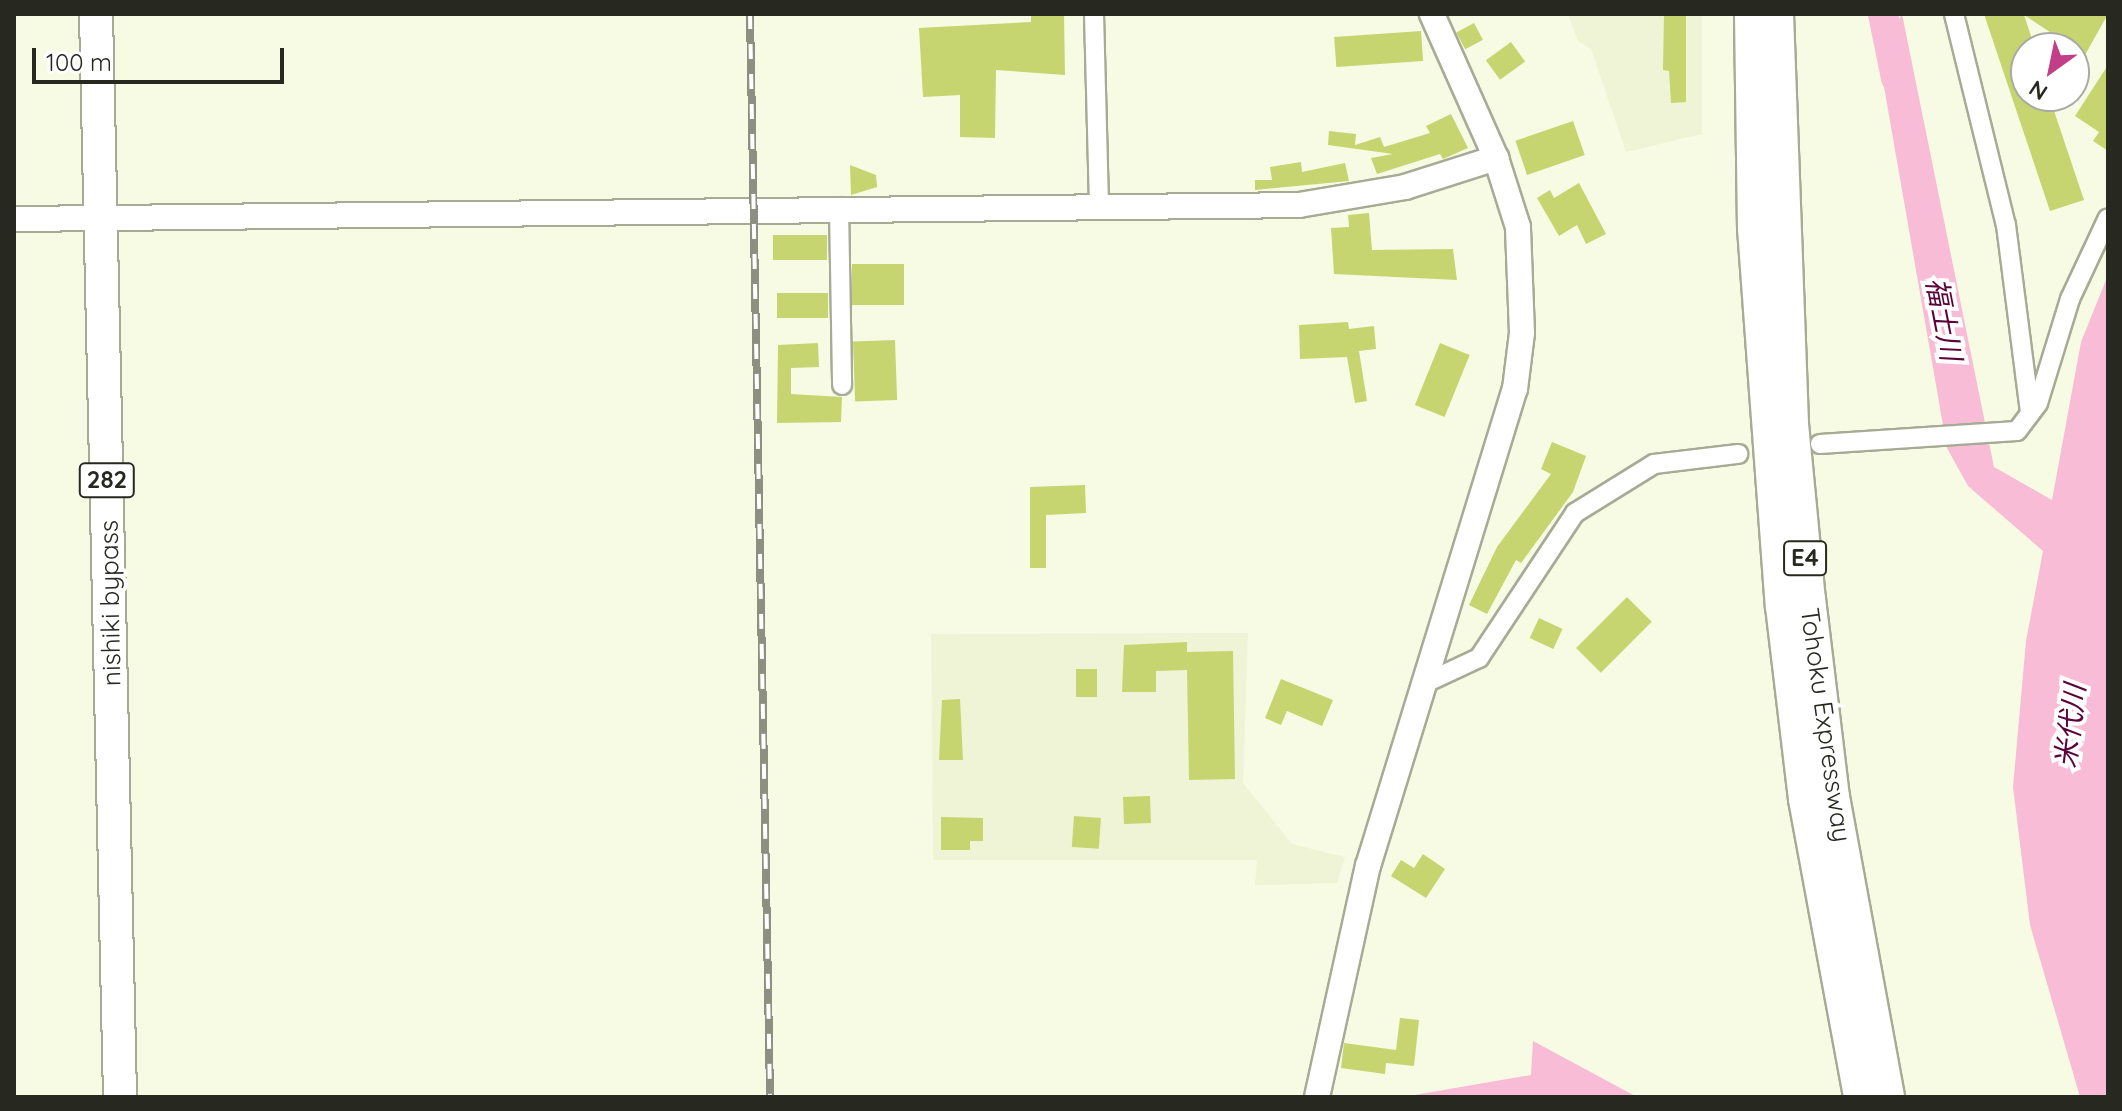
<!DOCTYPE html>
<html>
<head>
<meta charset="utf-8">
<style>
	body { margin:0 }
	#map { position:relative; width:2122px; height:1111px; overflow:hidden; background:#f7fbe4; font-family:Quicksand,"Noto Sans JP",sans-serif }
	div>[style] { position:absolute }
	.built>* { inset:0; background:#eef4d5 }
	.water>* { inset:0; background:#f8bcd7 }
	.river>* { height:30px; margin:-15px; padding:0 15px; transform-origin:15px; border-radius:15px; background:#f8bcd7 }
	.building>* { inset:0; background:#c6d56f; transform-origin:0 0 }
	.roads { filter:drop-shadow(2px 0 #a7ab95) drop-shadow(-2px 0 #a7ab95) drop-shadow(0 2px #a7ab95) drop-shadow(0 -2px #a7ab95) }
	.street>* { height:18px; margin:-9px; padding:0 9px; transform-origin:9px; border-radius:9px; background:#fff }
	.secondary>* { height:24px; margin:-12px; padding:0 12px; transform-origin:12px; border-radius:12px; background:#fff }
	.highway>* { height:32px; margin:-16px; padding:0 16px; transform-origin:16px; border-radius:16px; background:#fff }
	.rail>* { height:8px; margin-top:-4px; transform-origin:0; background:repeating-linear-gradient(90deg,#fff 0 15px,#8d9080 0 30px); box-sizing:border-box; border-block:2px solid #8d9080 }
	span { translate:-50% -50%; white-space:nowrap; text-align:center; line-height:1.15; -webkit-text-stroke:8px #fff; paint-order:stroke }
	.shield-label span { padding:2px 6px; background:#fff; border:2px solid; border-radius:6px; -webkit-text-stroke-width:0 }
	.shield-label { font-size:24px; color:#272820; font-weight:700 }
	.street-label { font-size:26px; color:#272820 }
	.water-label { font-size:28px; color:#5a0239; font-style:italic }
	.frame { position:absolute; inset:0; border:16px solid #272820; pointer-events:none }
	.north { position:absolute; left:2010px; top:32px; width:80px; height:80px; box-sizing:border-box; background:#fff; border:2px solid #a9a9a6; border-radius:50%; rotate:213deg; font-size:22px; font-weight:700; line-height:32px; text-align:center; color:#272820 }
	.north::after { content:''; display:block; margin:auto; width:28px; height:36px; background:#c23f87; clip-path:polygon(50% 0,100% 100%,50% 72%,0 100%) }
	.scale { position:absolute; left:32px; top:48px; width:252px; height:36px; box-sizing:border-box; border:4px solid #272820; border-top:0; padding-left:10px; font-size:24px; line-height:28px; white-space:nowrap; color:#272820; -webkit-text-stroke:6px #fff; paint-order:stroke }
</style>
</head>
<body>
<div id="map">
	<div class="built">
		<i style="clip-path:polygon(1568px 14px,1702px 14px,1702px 134px,1626px 152px,1591px 49px,1578px 41px)"></i>
		<i style="clip-path:polygon(1248px 633px,1243px 783px,1292px 844px,1345px 857px,1337px 883px,1255px 885px,1257px 860px,933px 860px,931px 634px)"></i>
	</div>
	<div class="water">
		<i style="clip-path:polygon(1902px 14px,1994px 467px,2052px 500px,2081px 342px,2108px 275px,2108px 1097px,2080px 1097px,2030px 925px,2013px 787px,2026px 641px,2043px 551px,1968px 486px,1947px 448px,1879px 58px)"></i>
		<i style="clip-path:polygon(1533px 1041px,1637px 1097px,1403px 1097px,1531px 1075px)"></i>
	</div>
	<div class="river">
		<i style="left:1883px;top:14px;width:65px;rotate:78.5deg"></i>
	</div>
	<div class="building">
		<i style="clip-path:polygon(1031px 14px,1064px 14px,1065px 75px,996px 70px,995px 138px,960px 137px,960px 95px,923px 97px,919px 28px,1031px 22px)"></i>
		<i style="clip-path:polygon(1664px 14px,1686px 14px,1686px 102px,1671px 103px,1669px 71px,1663px 70px)"></i>
		<i style="clip-path:polygon(1984px 14px,2108px 14px,2085px 55px,2024px 15px,2035px 48px,2026px 48px,2026px 96px,2049px 96px,2084px 200px,2050px 211px)"></i>
		<i style="left:1474px;top:23px;width:19px;height:20px;rotate:62deg"></i>
		<i style="left:1421px;top:31px;width:30px;height:87px;rotate:86deg"></i>
		<i style="left:1511px;top:42px;width:24px;height:31px;rotate:54deg"></i>
		<i style="clip-path:polygon(2108px 65px,2108px 151px,2093px 141px,2099px 132px,2075px 116px)"></i>
		<i style="clip-path:polygon(1451px 114px,1468px 148px,1443px 159px,1440px 154px,1377px 174px,1371px 158px,1393px 154px,1328px 145px,1329px 131px,1356px 134px,1355px 145px,1380px 137px,1384px 147px,1430px 133px,1426px 126px)"></i>
		<i style="left:1573px;top:121px;width:36px;height:61px;rotate:71deg"></i>
		<i style="clip-path:polygon(1301px 162px,1302px 172px,1345px 163px,1349px 181px,1255px 190px,1255px 180px,1272px 180px,1270px 167px)"></i>
		<i style="clip-path:polygon(850px 165px,876px 175px,877px 187px,851px 195px)"></i>
		<i style="clip-path:polygon(1579px 183px,1606px 234px,1586px 244px,1577px 225px,1559px 236px,1537px 198px,1550px 190px,1554px 198px)"></i>
		<i style="clip-path:polygon(1369px 213px,1372px 250px,1453px 249px,1457px 280px,1334px 274px,1331px 228px,1349px 227px,1348px 215px)"></i>
		<i style="left:773px;top:235px;width:54px;height:25px"></i>
		<i style="left:852px;top:264px;width:52px;height:41px"></i>
		<i style="left:777px;top:293px;width:51px;height:25px"></i>
		<i style="clip-path:polygon(1348px 322px,1349px 329px,1374px 326px,1376px 349px,1359px 351px,1367px 401px,1355px 403px,1347px 357px,1300px 359px,1299px 325px)"></i>
		<i style="left:895px;top:340px;width:60px;height:42px;rotate:88deg"></i>
		<i style="clip-path:polygon(818px 343px,819px 367px,791px 368px,791px 394px,842px 397px,841px 422px,777px 423px,778px 345px)"></i>
		<i style="left:1440px;top:343px;width:32px;height:67px;rotate:22deg"></i>
		<i style="clip-path:polygon(1552px 442px,1586px 456px,1573px 492px,1521px 563px,1516px 560px,1487px 614px,1469px 605px,1497px 547px,1551px 474px,1541px 469px)"></i>
		<i style="clip-path:polygon(1085px 485px,1086px 513px,1046px 515px,1046px 568px,1030px 568px,1030px 487px)"></i>
		<i style="left:1627px;top:597px;width:35px;height:72px;rotate:45deg"></i>
		<i style="left:1539px;top:618px;width:26px;height:22px;rotate:25deg"></i>
		<i style="clip-path:polygon(1187px 642px,1187px 652px,1233px 651px,1235px 779px,1189px 780px,1187px 670px,1156px 671px,1156px 692px,1122px 692px,1124px 645px)"></i>
		<i style="left:1076px;top:669px;width:21px;height:28px"></i>
		<i style="clip-path:polygon(1281px 679px,1333px 700px,1322px 726px,1287px 711px,1281px 725px,1265px 718px)"></i>
		<i style="clip-path:polygon(960px 699px,963px 760px,939px 760px,942px 700px)"></i>
		<i style="left:1150px;top:796px;width:27px;height:27px;rotate:88deg"></i>
		<i style="left:1074px;top:816px;width:27px;height:31px;rotate:4deg"></i>
		<i style="clip-path:polygon(941px 817px,983px 818px,983px 841px,970px 841px,970px 850px,941px 850px)"></i>
		<i style="clip-path:polygon(1423px 854px,1445px 869px,1426px 898px,1391px 876px,1401px 860px,1414px 868px)"></i>
		<i style="clip-path:polygon(1400px 1018px,1419px 1020px,1414px 1066px,1386px 1063px,1385px 1074px,1341px 1068px,1344px 1043px,1396px 1050px)"></i>
	</div>
	<div class="roads">
		<div class="street">
			<i style="left:1094px;top:14px;width:192px;rotate:88.5deg"></i>
			<i style="left:1954px;top:14px;width:217px;rotate:76.2deg"></i>
			<i style="left:2006px;top:225px;width:189px;rotate:82.7deg"></i>
			<i style="left:839px;top:207px;width:178px;rotate:89deg"></i>
			<i style="left:1820px;top:444px;width:197px;rotate:-3.8deg"></i>
			<i style="left:2017px;top:431px;width:35px;rotate:-53deg"></i>
			<i style="left:2038px;top:403px;width:109px;rotate:-72.9deg"></i>
			<i style="left:2070px;top:299px;width:89px;rotate:-64.9deg"></i>
			<i style="left:1421px;top:685px;width:64px;rotate:-25deg"></i>
			<i style="left:1479px;top:658px;width:174px;rotate:-56.5deg"></i>
			<i style="left:1575px;top:513px;width:93px;rotate:-31.8deg"></i>
			<i style="left:1654px;top:464px;width:85px;rotate:-6.8deg"></i>
		</div>
		<div class="secondary">
			<i style="left:14px;top:219px;width:1285px;rotate:-0.62deg"></i>
			<i style="left:1299px;top:205px;width:108px;rotate:-9.6deg"></i>
			<i style="left:1405px;top:187px;width:96px;rotate:-17.7deg"></i>
			<i style="left:1317px;top:1097px;width:237px;rotate:-77.6deg"></i>
			<i style="left:1368px;top:866px;width:499px;rotate:-72.9deg"></i>
			<i style="left:1515px;top:389px;width:56px;rotate:-82.9deg"></i>
			<i style="left:1522px;top:333px;width:106px;rotate:-92.2deg"></i>
			<i style="left:1518px;top:227px;width:72px;rotate:-107.7deg"></i>
			<i style="left:1496px;top:158px;width:158px;rotate:-114deg"></i>
		</div>
		<div class="highway">
			<i style="left:96px;top:14px;width:1083px;rotate:88.73deg"></i>
			<i style="left:1751px;top:14px;width:214px;rotate:89.2deg"></i>
			<i style="left:1754px;top:228px;width:379px;rotate:85.8deg"></i>
			<i style="left:1782px;top:606px;width:194px;rotate:83.2deg"></i>
			<i style="left:1805px;top:799px;width:303px;rotate:79.5deg"></i>
			<i style="left:1777px;top:14px;width:410px;rotate:87.9deg"></i>
			<i style="left:1792px;top:424px;width:176px;rotate:84.5deg"></i>
			<i style="left:1809px;top:599px;width:199px;rotate:83.1deg"></i>
			<i style="left:1833px;top:797px;width:305px;rotate:79.6deg"></i>
		</div>
	</div>
	<div class="rail">
		<i style="left:750px;top:14px;width:1083px;rotate:88.94deg"></i>
	</div>
	<div class="shield-label">
		<span style="left:107px;top:480px">282</span>
		<span style="left:1805px;top:558px">E4</span>
	</div>
	<div class="street-label">
		<span style="left:110px;top:603px;rotate:-91deg">nishiki bypass</span>
		<span style="left:1826px;top:725px;rotate:82deg">Tohoku Expressway</span>
	</div>
	<div class="water-label">
		<span style="left:1944px;top:319px;rotate:79deg">福士川</span>
		<span style="left:2070px;top:726px;rotate:-83deg">米代川</span>
	</div>
	<div class="frame"></div>
	<div class="north">N</div>
	<div class="scale">100 m</div>
</div>
</body>
</html>
